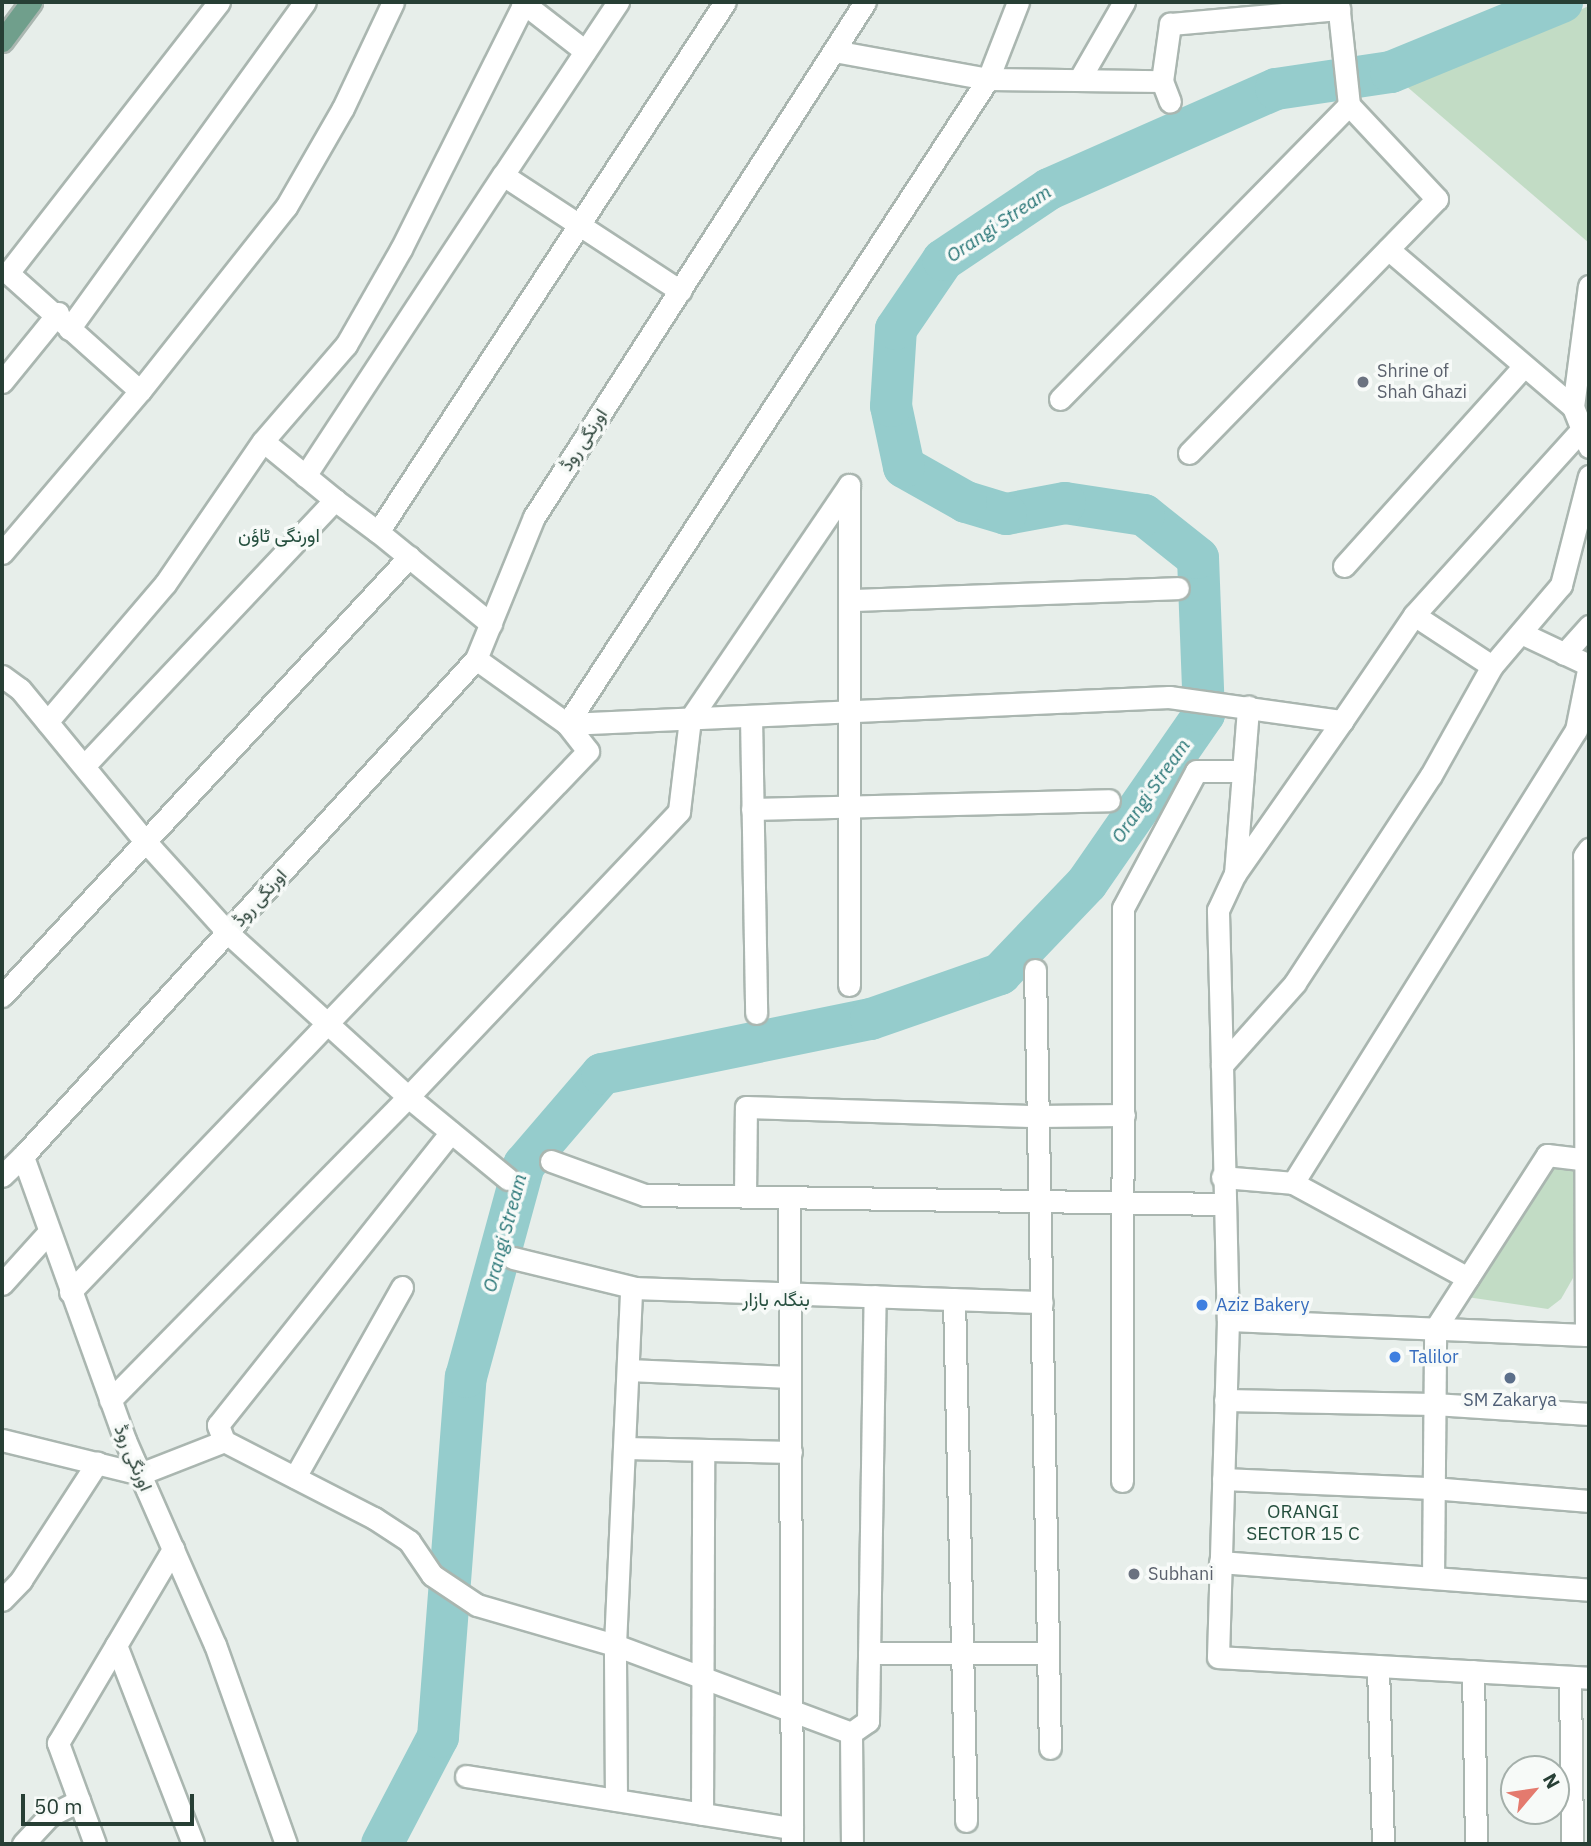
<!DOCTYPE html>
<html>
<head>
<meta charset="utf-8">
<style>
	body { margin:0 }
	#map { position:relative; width:1591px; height:1846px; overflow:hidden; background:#e7eeea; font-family:"IBM Plex Sans",Vazirmatn,sans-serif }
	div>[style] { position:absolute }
	.green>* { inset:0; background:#c2dcc5 }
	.river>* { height:42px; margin:-21px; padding:0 21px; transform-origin:21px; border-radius:21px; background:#95cccc }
	.roads { filter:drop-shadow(2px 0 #aab6b0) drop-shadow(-2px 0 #aab6b0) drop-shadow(0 2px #aab6b0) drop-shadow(0 -2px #aab6b0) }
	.street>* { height:21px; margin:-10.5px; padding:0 10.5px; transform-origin:10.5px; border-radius:10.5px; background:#fff }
	.secondary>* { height:21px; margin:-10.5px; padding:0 10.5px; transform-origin:10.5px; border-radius:10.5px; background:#fff }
	.primary>* { height:21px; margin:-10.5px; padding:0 10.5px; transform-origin:10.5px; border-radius:10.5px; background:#709f8c }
	.dots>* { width:19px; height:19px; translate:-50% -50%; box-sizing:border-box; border:4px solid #f7faf8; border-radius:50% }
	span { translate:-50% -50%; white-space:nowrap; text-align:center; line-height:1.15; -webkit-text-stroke:7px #f7faf8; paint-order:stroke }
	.worship-label { font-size:18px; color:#5b616d }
	.left { translate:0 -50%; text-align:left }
	.street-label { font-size:18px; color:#273f35 }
	.shop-label { font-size:18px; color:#366cbe }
	.service-label { font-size:18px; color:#4e5e75 }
	.water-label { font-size:19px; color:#267475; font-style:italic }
	.neighbourhood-label { font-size:19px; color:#254f3e }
	.frame { position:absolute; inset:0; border:4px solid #273f35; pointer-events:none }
	.north { position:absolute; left:1500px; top:1755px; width:70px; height:70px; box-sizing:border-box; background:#f7faf8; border:2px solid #a4afaa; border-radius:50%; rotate:61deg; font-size:19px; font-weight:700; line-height:28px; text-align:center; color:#273f35 }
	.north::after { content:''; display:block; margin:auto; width:24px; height:32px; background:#e47a6e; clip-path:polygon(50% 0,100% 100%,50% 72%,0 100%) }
	.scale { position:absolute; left:21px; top:1794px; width:173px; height:32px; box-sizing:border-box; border:4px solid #273f35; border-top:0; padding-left:9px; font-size:21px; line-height:24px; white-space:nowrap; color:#273f35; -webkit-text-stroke:5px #f7faf8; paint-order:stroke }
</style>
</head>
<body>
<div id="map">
	<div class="green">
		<i style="clip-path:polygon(1589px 6px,1589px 243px,1405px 85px)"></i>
		<i style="clip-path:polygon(1550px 1168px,1577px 1171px,1573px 1278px,1561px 1299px,1548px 1309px,1467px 1297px)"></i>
	</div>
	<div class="river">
		<i style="left:382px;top:1844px;width:121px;rotate:-62.4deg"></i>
		<i style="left:438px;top:1737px;width:361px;rotate:-85.6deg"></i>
		<i style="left:466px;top:1377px;width:220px;rotate:-74.7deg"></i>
		<i style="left:524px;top:1165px;width:120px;rotate:-49.4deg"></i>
		<i style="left:602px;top:1074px;width:275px;rotate:-11.6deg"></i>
		<i style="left:871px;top:1019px;width:137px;rotate:-19.2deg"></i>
		<i style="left:1000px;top:974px;width:126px;rotate:-46.3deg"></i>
		<i style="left:1087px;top:883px;width:206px;rotate:-55.3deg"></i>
		<i style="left:1204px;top:714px;width:156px;rotate:-92.2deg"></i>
		<i style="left:1198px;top:558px;width:69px;rotate:-141.5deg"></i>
		<i style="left:1144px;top:515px;width:80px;rotate:-171.4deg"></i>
		<i style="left:1065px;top:503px;width:60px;rotate:169.4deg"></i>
		<i style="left:1006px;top:514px;width:42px;rotate:-163.3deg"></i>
		<i style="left:966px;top:502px;width:71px;rotate:-150.6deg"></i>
		<i style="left:904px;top:467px;width:62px;rotate:-102deg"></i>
		<i style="left:891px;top:406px;width:77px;rotate:-86.3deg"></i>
		<i style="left:896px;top:329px;width:83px;rotate:-55.7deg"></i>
		<i style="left:943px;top:260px;width:128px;rotate:-33.8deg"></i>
		<i style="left:1049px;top:189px;width:248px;rotate:-23.8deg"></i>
		<i style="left:1276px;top:89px;width:116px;rotate:-8.4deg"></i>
		<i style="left:1391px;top:72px;width:185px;rotate:-22.3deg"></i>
	</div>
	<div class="roads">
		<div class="street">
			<i style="left:219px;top:2px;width:343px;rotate:127.9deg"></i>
			<i style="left:8px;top:273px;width:177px;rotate:41.8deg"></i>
			<i style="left:140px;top:391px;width:235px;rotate:-51.6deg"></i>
			<i style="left:286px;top:207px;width:114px;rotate:-60.1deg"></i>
			<i style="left:343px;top:108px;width:117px;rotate:-64.7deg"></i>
			<i style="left:522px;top:2px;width:80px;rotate:37.9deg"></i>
			<i style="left:618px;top:2px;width:208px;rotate:123.6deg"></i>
			<i style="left:503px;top:175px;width:212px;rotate:33.2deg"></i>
			<i style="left:834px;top:51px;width:157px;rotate:10.3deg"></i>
			<i style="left:988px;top:79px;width:174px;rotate:0.7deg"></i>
			<i style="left:1162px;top:81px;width:22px;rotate:69deg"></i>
			<i style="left:1079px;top:80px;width:90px;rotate:-60deg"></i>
			<i style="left:1162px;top:81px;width:58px;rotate:-82deg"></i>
			<i style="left:1170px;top:24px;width:170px;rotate:-5.1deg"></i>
			<i style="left:1388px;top:249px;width:243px;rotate:40.5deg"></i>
			<i style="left:1573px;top:407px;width:43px;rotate:68.2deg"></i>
			<i style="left:69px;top:329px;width:403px;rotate:-54.2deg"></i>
			<i style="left:2px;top:382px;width:89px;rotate:-50.9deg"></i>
			<i style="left:1060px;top:399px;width:412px;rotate:-45.5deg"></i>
			<i style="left:1573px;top:407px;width:122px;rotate:-82.5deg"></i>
			<i style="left:1189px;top:453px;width:355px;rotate:-45.7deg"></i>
			<i style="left:1437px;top:199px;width:129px;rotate:-133.1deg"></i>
			<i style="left:1349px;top:105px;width:104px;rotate:-96.1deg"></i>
			<i style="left:305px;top:476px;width:360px;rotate:-56.7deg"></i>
			<i style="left:1589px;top:476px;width:113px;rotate:104.4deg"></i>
			<i style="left:1561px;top:585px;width:106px;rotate:130.4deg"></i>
			<i style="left:1492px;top:666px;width:125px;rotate:119.2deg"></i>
			<i style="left:1431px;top:775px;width:249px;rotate:123.2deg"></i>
			<i style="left:1295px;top:983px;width:110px;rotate:131.7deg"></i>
			<i style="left:1222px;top:1065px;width:255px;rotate:88.7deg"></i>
			<i style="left:1228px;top:1320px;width:337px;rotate:91.7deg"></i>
			<i style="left:1218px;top:1657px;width:372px;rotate:3.2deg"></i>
			<i style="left:335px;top:500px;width:93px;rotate:-140.7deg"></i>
			<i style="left:263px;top:441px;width:127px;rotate:-49.2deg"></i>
			<i style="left:346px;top:345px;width:111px;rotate:-60.2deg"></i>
			<i style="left:401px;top:249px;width:275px;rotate:-63.4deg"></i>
			<i style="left:2px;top:553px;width:213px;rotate:-49.6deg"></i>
			<i style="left:1344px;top:566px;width:269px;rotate:-48deg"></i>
			<i style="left:851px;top:600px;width:327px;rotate:-2.1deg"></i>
			<i style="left:1414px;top:615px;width:251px;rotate:-47.9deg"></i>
			<i style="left:491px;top:624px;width:146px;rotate:-140.8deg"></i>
			<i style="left:378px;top:532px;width:633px;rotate:-56.79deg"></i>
			<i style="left:1521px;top:633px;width:75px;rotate:25.2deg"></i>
			<i style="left:1564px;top:654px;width:38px;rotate:-48deg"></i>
			<i style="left:476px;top:659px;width:112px;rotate:35.5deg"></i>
			<i style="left:567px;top:724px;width:770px;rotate:-56.87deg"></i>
			<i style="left:988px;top:79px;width:83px;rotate:-68.7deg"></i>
			<i style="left:2px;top:676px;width:22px;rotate:36deg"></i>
			<i style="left:20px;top:689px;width:197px;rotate:50.6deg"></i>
			<i style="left:145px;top:841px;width:124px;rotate:47.9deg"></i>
			<i style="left:228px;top:933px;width:244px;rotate:42.3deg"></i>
			<i style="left:408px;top:1097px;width:425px;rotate:134.5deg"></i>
			<i style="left:751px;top:716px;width:297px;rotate:89deg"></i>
			<i style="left:47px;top:722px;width:182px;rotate:-49.5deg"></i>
			<i style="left:165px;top:584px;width:173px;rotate:-55.6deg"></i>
			<i style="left:84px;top:766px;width:366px;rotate:-46.7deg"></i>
			<i style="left:335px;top:500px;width:54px;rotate:36.7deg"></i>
			<i style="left:752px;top:809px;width:357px;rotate:-1.4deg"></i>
			<i style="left:1235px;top:874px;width:187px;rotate:-55deg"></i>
			<i style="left:1035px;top:970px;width:778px;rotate:88.9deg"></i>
			<i style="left:2px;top:996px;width:599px;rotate:-47.17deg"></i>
			<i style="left:1222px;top:1065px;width:155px;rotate:-91.5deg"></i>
			<i style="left:1218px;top:910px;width:40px;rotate:-65deg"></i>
			<i style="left:1235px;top:874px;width:168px;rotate:-85.5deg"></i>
			<i style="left:551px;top:1161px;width:100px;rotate:19.9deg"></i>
			<i style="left:645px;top:1195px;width:578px;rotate:0.89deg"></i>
			<i style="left:2px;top:1176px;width:29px;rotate:-44deg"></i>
			<i style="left:1222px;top:1177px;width:71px;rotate:4.8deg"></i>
			<i style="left:1293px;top:1183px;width:534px;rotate:-58.01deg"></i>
			<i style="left:1576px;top:730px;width:66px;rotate:-78.7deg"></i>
			<i style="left:508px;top:1179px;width:129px;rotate:-140.6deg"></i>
			<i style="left:408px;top:1097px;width:394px;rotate:-46.5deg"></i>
			<i style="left:679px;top:811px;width:93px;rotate:-83.2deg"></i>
			<i style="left:690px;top:719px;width:283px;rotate:-55.8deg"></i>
			<i style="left:849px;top:485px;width:500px;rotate:90deg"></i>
			<i style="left:1293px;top:1183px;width:199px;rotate:28.5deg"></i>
			<i style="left:745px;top:1197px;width:90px;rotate:-89.4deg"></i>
			<i style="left:746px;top:1107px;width:292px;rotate:1.8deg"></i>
			<i style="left:1038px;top:1116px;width:86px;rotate:-0.7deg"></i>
			<i style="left:789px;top:1198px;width:646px;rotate:89.73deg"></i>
			<i style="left:513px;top:1258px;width:127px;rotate:13.7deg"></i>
			<i style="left:636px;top:1288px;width:406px;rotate:2deg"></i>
			<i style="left:2px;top:1284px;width:69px;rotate:-48deg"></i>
			<i style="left:70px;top:1292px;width:749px;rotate:-46.24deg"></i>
			<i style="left:588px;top:751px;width:34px;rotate:-128deg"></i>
			<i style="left:567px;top:724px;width:603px;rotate:-2.57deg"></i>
			<i style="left:1169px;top:697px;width:175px;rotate:7.9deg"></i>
			<i style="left:1342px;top:721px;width:128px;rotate:-55.8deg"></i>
			<i style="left:1414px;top:615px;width:93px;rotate:33.2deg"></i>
			<i style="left:954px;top:1299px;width:522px;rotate:88.68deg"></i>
			<i style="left:1228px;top:1320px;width:361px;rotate:2.4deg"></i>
			<i style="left:1586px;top:1335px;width:479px;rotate:-90.2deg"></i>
			<i style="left:1584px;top:856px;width:9px;rotate:-54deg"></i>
			<i style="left:628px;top:1370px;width:162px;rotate:2.5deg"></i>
			<i style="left:1225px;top:1400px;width:209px;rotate:1.1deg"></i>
			<i style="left:1434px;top:1404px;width:155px;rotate:3.7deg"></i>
			<i style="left:2px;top:1440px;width:142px;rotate:13.8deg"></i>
			<i style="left:140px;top:1474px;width:90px;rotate:-21.4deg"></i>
			<i style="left:224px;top:1441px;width:169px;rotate:27.2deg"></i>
			<i style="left:374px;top:1518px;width:42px;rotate:33.3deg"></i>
			<i style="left:409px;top:1541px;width:41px;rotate:55.9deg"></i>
			<i style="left:432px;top:1575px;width:54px;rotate:33.7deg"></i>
			<i style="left:477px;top:1605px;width:144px;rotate:16.2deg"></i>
			<i style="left:615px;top:1645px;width:252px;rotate:20.4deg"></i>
			<i style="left:851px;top:1733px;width:111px;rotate:89.5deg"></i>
			<i style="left:224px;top:1441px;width:17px;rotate:-111deg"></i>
			<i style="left:218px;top:1425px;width:374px;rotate:-51.5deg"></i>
			<i style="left:626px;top:1448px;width:165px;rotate:1.4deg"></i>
			<i style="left:295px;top:1477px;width:218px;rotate:-60.6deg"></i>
			<i style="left:1223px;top:1479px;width:209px;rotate:2.5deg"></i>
			<i style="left:1432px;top:1488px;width:158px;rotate:4.7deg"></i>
			<i style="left:1122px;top:1481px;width:573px;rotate:-89.9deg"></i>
			<i style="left:1123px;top:908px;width:155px;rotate:-61.9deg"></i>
			<i style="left:1196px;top:771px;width:47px"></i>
			<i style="left:1220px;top:1562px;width:370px;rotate:4.3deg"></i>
			<i style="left:1433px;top:1578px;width:249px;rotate:-89.5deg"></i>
			<i style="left:1435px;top:1329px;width:207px;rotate:-57.2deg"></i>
			<i style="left:1547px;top:1155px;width:42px;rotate:6.8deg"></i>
			<i style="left:2px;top:1600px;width:28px;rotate:-46deg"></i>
			<i style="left:21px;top:1580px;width:140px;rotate:-57deg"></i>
			<i style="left:116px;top:1645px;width:213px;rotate:68.8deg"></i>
			<i style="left:869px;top:1653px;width:179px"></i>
			<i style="left:1378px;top:1666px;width:178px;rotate:88.4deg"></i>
			<i style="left:1473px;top:1671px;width:173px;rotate:89deg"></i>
			<i style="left:1570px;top:1677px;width:167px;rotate:89.3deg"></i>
			<i style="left:851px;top:1733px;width:21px;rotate:-35deg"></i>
			<i style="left:868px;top:1721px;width:425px;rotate:-89.1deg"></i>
			<i style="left:466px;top:1776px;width:330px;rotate:9.1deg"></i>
			<i style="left:616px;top:1800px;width:155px;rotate:-90.4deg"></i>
			<i style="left:615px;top:1645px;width:358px;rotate:-87.4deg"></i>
			<i style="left:702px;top:1814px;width:364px;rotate:-89.8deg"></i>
			<i style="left:23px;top:1844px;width:38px;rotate:-47deg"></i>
			<i style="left:49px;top:1816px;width:34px;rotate:-27deg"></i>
			<i style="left:95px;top:1844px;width:108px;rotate:-110.1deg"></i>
			<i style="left:58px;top:1743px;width:226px;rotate:-59.3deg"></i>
		</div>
		<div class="secondary">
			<i style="left:286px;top:1844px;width:211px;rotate:-109.6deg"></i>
			<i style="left:215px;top:1645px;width:224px;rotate:-113.7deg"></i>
			<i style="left:125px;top:1440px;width:302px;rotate:-109.8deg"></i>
			<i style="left:23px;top:1156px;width:672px;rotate:-47.65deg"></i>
			<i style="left:476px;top:659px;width:153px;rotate:-67.8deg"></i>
			<i style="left:534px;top:517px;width:612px;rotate:-57.27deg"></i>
		</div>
		<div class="primary">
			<i style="left:2px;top:41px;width:49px;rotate:-53.4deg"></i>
		</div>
	</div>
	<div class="dots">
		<i style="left:1363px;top:382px;background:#6b7280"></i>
		<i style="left:1202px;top:1305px;background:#3f7fe0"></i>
		<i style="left:1395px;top:1357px;background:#3f7fe0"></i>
		<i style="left:1510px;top:1378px;background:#5c6f8a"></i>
		<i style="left:1134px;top:1574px;background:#6b7280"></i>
	</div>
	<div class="worship-label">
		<span class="left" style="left:1377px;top:382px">Shrine of<br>Shah Ghazi</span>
		<span class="left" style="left:1148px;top:1574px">Subhani</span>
	</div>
	<div class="street-label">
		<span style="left:584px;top:440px;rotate:-57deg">اورنگی روڈ</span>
		<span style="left:260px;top:898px;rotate:-48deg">اورنگی روڈ</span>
		<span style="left:133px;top:1458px;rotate:67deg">اورنگی روڈ</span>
	</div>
	<div class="shop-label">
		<span class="left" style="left:1216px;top:1305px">Aziz Bakery</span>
		<span class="left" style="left:1409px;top:1357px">Talilor</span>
	</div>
	<div class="service-label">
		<span style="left:1510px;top:1400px">SM Zakarya</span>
	</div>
	<div class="water-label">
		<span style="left:999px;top:224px;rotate:-34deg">Orangi Stream</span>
		<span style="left:1151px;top:791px;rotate:-55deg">Orangi Stream</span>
		<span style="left:505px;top:1233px;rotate:-75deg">Orangi Stream</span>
	</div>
	<div class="neighbourhood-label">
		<span style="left:279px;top:536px">اورنگی ٹاؤن</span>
		<span style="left:776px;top:1300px">بنگلہ بازار</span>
		<span style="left:1303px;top:1523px">ORANGI<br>SECTOR 15 C</span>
	</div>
	<div class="frame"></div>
	<div class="north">N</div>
	<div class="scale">50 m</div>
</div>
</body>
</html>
